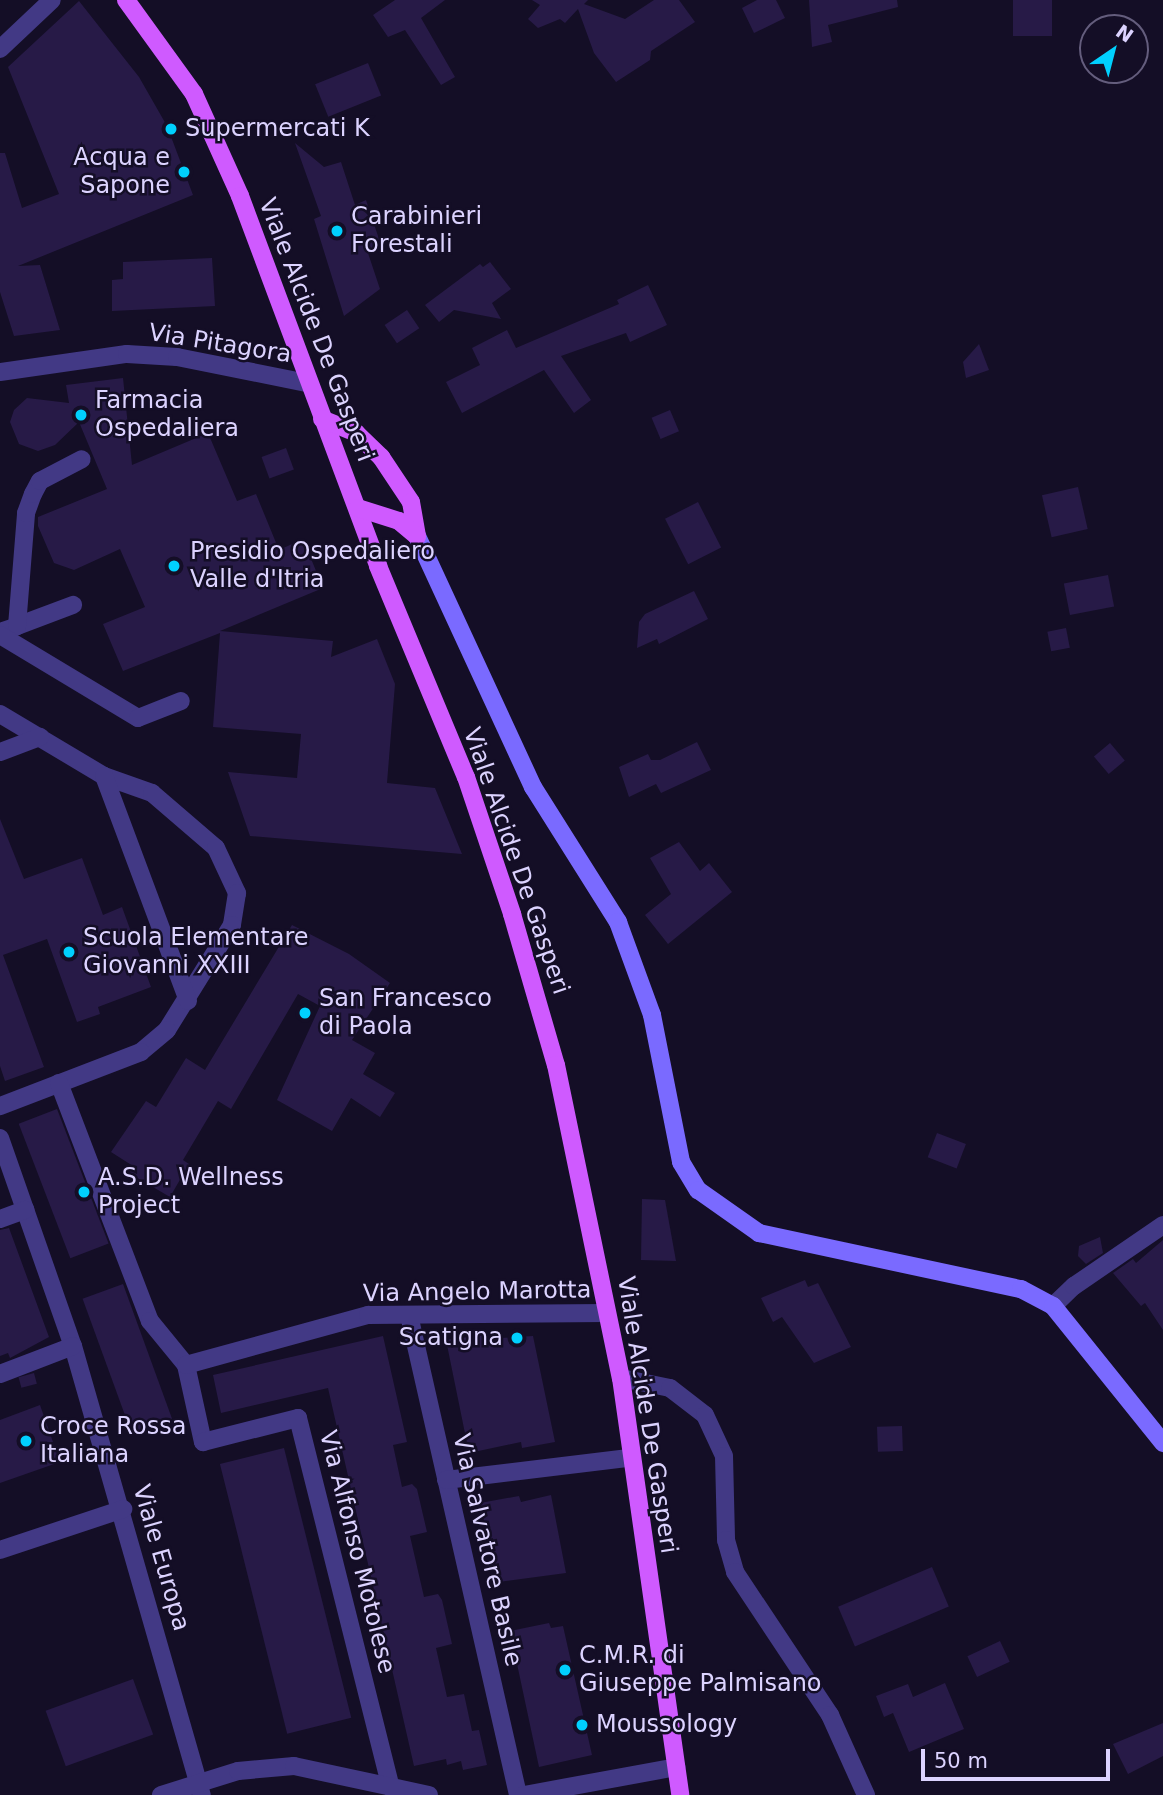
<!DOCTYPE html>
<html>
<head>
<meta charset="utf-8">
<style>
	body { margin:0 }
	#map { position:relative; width:1163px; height:1795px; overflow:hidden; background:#140e26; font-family:"DejaVu Sans",sans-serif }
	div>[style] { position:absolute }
	.building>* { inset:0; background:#271a47; transform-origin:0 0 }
	.street>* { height:18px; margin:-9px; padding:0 9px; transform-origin:9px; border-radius:9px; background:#423985 }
	.secondary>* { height:18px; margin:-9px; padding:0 9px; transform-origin:9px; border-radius:9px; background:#7a6aff }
	.primary>* { height:18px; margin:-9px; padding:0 9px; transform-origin:9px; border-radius:9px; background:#cf5aff }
	.dots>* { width:19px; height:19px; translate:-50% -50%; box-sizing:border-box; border:4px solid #140e26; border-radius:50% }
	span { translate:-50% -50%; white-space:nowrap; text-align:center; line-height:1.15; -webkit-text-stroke:5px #140e26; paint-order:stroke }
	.poi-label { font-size:24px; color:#dcd3ff }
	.left { translate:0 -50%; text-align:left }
	.right { translate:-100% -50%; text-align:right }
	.street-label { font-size:24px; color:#dcd3ff }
	.north { position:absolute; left:1079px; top:14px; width:70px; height:70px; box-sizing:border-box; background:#140e26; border:2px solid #645d7d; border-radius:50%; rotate:35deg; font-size:19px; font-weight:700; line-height:28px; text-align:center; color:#dcd3ff }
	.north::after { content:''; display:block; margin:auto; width:24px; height:32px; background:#00d0fe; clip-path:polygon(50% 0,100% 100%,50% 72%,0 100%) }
	.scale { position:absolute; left:921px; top:1749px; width:189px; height:32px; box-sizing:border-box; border:4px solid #dcd3ff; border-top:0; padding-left:9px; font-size:21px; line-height:24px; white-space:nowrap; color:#dcd3ff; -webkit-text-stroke:5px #140e26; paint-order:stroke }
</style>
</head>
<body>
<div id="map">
	<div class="building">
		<i style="clip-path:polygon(395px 0,445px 0,421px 18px,455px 77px,441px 85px,405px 30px,388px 37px,373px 15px)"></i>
		<i style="clip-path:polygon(532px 0,588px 0,584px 4px,625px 19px,654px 0,679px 0,695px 22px,651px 51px,650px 60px,616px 82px,594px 53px,578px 9px,565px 23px,560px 19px,538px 28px,528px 19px,540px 5px)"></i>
		<i style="clip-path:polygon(757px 0,776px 0,785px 18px,754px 33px,742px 8px)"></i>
		<i style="clip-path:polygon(809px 0,897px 0,898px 7px,828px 25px,832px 42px,812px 47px)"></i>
		<i style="left:1013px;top:0;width:39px;height:36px"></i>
		<i style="clip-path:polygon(79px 1px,139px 77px,167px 126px,193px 195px,18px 266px,40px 265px,60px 330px,14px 336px,0 292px,0 153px,5px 153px,22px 208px,59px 194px,8px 67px)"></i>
		<i style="left:368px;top:63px;width:35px;height:57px;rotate:68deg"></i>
		<i style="clip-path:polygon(295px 143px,324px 167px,341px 162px,355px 205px,366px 200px,381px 245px,367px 250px,380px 289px,344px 316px,314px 219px,321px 216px)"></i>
		<i style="clip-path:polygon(212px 258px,215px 306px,112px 311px,112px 280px,123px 279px,123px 262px)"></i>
		<i style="clip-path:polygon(490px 262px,511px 289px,492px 303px,501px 319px,454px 310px,439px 322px,425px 305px,480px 264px,483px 267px)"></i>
		<i style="clip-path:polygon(648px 285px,667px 325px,630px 342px,626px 333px,561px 356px,591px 400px,574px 413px,544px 370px,462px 413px,446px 382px,480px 365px,472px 348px,507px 330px,516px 348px,619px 304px,617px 300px)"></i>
		<i style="left:407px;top:310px;width:22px;height:27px;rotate:56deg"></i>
		<i style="clip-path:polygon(979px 344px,989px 370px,966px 378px,963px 362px)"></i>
		<i style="clip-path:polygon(123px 378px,132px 465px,208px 433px,237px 501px,256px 494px,279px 550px,303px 539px,323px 588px,220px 631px,333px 641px,331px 657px,377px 639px,395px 684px,387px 783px,435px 788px,462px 854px,250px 836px,228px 772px,297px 778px,301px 734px,213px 727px,220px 633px,123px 671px,103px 624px,145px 607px,120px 549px,74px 570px,54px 563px,38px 526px,38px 517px,107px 489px,79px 422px,55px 445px,38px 451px,19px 444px,10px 422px,14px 410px,27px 398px,69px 403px,66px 385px)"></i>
		<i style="left:670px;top:410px;width:23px;height:20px;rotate:67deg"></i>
		<i style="left:286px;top:448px;width:23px;height:26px;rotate:70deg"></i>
		<i style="left:1078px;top:487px;width:43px;height:37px;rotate:77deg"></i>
		<i style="left:698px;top:502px;width:51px;height:37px;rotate:63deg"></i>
		<i style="left:1108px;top:575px;width:32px;height:45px;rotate:79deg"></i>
		<i style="clip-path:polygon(694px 591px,708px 619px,659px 644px,657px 639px,637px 648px,639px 622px,645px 614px)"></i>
		<i style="left:1066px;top:628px;width:20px;height:19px;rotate:79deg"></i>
		<i style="clip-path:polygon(697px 742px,711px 770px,661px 793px,656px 784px,629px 797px,619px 767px,648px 754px,651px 760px,660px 760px)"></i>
		<i style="left:1110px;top:743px;width:23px;height:21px;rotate:50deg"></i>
		<i style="clip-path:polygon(0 819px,24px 879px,82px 858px,103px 915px,122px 907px,151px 987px,98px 1007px,100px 1014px,77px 1022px,47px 939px,3px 955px,44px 1067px,5px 1081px,0 1066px)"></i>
		<i style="clip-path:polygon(679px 842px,700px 871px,709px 863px,732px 892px,668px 944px,645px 915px,671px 894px,650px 858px)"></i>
		<i style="clip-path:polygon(292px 925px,349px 954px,390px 983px,352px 1040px,375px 1053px,363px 1074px,395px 1093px,380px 1117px,351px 1098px,332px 1131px,277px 1100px,320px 1006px,298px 994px,231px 1109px,218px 1101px,183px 1160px,189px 1164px,170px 1197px,129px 1173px,133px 1166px,111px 1152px,146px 1101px,156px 1107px,186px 1058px,205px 1070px)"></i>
		<i style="left:57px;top:1109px;width:144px;height:41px;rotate:69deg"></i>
		<i style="left:937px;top:1133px;width:31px;height:26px;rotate:21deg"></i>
		<i style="clip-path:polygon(642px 1199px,665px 1200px,676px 1261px,641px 1260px)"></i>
		<i style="clip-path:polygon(9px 1228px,49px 1337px,10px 1358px,8px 1353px,0 1356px,0 1230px)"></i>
		<i style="clip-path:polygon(1100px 1237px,1103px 1253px,1086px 1264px,1078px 1256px,1079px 1246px)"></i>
		<i style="clip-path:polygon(1163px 1240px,1163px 1330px,1145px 1303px,1141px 1306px,1113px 1273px,1133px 1259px,1136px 1263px)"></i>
		<i style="clip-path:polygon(805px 1280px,808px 1287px,818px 1283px,851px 1347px,814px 1363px,782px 1317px,773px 1322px,761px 1298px)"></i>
		<i style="left:123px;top:1284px;width:145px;height:43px;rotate:70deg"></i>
		<i style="clip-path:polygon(499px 1333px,500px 1338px,533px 1336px,555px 1442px,522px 1448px,521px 1442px,469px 1453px,446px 1340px)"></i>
		<i style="clip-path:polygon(383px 1336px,407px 1442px,393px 1445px,402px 1487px,412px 1484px,417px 1489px,427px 1532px,410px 1536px,424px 1597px,438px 1594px,442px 1600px,452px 1644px,436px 1648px,447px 1697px,464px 1694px,472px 1731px,479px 1730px,487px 1765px,463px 1770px,461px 1761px,447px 1765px,446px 1759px,414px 1766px,328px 1388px,221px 1413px,213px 1375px)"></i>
		<i style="left:34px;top:1373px;width:11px;height:16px;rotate:75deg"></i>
		<i style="clip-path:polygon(40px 1405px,60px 1462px,0 1483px,0 1420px)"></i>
		<i style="left:902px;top:1426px;width:25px;height:25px;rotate:88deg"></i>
		<i style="left:284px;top:1448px;width:278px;height:66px;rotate:76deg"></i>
		<i style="clip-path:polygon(551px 1495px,566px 1573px,498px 1582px,480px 1503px,519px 1496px,521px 1502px)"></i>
		<i style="left:932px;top:1567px;width:43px;height:102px;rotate:67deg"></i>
		<i style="clip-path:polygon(549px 1623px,551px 1628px,563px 1626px,592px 1755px,539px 1767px,510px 1631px)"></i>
		<i style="left:1000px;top:1641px;width:23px;height:36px;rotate:65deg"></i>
		<i style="left:133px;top:1679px;width:59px;height:93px;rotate:70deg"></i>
		<i style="clip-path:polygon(945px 1683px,964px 1729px,909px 1752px,893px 1713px,884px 1717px,876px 1696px,908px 1684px,913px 1697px)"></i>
		<i style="clip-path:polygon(1163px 1723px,1163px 1756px,1128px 1774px,1113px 1744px)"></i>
	</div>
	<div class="street">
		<i style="left:0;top:49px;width:71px;rotate:-43.3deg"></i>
		<i style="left:0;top:372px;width:128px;rotate:-8.1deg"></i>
		<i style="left:127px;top:354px;width:50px;rotate:3.4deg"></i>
		<i style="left:177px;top:357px;width:133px;rotate:11.3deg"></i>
		<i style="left:17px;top:626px;width:60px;rotate:-20.6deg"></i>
		<i style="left:0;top:632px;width:18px;rotate:-19deg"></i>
		<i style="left:17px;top:626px;width:113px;rotate:-85.4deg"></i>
		<i style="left:26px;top:513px;width:20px;rotate:-70deg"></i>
		<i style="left:33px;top:494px;width:15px;rotate:-62deg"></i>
		<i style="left:40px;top:481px;width:47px;rotate:-27.6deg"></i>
		<i style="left:0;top:635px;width:161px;rotate:31deg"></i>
		<i style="left:138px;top:718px;width:46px;rotate:-21.6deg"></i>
		<i style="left:0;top:714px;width:121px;rotate:30.8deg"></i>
		<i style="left:104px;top:776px;width:51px;rotate:19.5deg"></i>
		<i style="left:152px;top:793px;width:84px;rotate:40.7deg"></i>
		<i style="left:216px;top:848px;width:50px;rotate:65deg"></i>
		<i style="left:237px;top:893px;width:32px;rotate:99deg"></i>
		<i style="left:232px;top:925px;width:123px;rotate:121.8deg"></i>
		<i style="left:167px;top:1030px;width:34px;rotate:140deg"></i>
		<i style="left:141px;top:1052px;width:151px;rotate:159deg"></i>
		<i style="left:0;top:752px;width:43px;rotate:-20.6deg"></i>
		<i style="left:104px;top:776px;width:240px;rotate:69.5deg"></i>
		<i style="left:59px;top:1083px;width:255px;rotate:69.1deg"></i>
		<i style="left:150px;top:1321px;width:57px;rotate:50.7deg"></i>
		<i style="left:186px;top:1365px;width:79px;rotate:77.6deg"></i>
		<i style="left:203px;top:1442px;width:98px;rotate:-14.2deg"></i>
		<i style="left:298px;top:1418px;width:381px;rotate:75.9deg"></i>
		<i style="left:0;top:1138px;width:220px;rotate:70.7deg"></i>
		<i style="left:73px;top:1346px;width:467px;rotate:74deg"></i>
		<i style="left:0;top:1219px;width:27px;rotate:-20deg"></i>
		<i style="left:1053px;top:1306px;width:29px;rotate:-44deg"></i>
		<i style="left:1074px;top:1286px;width:108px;rotate:-34.4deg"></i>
		<i style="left:409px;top:1315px;width:492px;rotate:77.2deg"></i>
		<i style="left:186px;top:1365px;width:189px;rotate:-15.4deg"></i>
		<i style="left:368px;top:1315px;width:239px;rotate:-0.5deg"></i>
		<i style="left:0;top:1374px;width:78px;rotate:-21deg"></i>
		<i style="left:621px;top:1378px;width:50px;rotate:11.5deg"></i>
		<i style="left:670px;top:1388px;width:44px;rotate:37.6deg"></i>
		<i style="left:705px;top:1415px;width:45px;rotate:65.1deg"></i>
		<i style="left:724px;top:1456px;width:84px;rotate:88.6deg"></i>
		<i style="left:726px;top:1540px;width:33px;rotate:74deg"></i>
		<i style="left:735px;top:1572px;width:172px;rotate:56.4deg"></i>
		<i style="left:830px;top:1715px;width:88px;rotate:65.8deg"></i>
		<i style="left:446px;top:1480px;width:184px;rotate:-6.9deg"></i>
		<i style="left:0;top:1550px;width:130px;rotate:-18.4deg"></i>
		<i style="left:161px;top:1795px;width:81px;rotate:-17.3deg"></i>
		<i style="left:238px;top:1771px;width:56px;rotate:-5.1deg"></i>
		<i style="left:294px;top:1766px;width:138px;rotate:12.1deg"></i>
		<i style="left:524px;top:1795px;width:155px;rotate:-10.4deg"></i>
	</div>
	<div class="secondary">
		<i style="left:417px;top:536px;width:277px;rotate:65.2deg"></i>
		<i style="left:533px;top:787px;width:160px;rotate:57.8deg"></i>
		<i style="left:618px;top:922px;width:99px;rotate:69.9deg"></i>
		<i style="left:652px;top:1015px;width:150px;rotate:78.8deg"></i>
		<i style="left:681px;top:1162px;width:33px;rotate:59deg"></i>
		<i style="left:698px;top:1190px;width:75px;rotate:35.2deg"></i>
		<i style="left:759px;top:1233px;width:268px;rotate:12.1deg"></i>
		<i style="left:1021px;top:1289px;width:36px;rotate:28deg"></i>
		<i style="left:1053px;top:1306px;width:176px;rotate:51.2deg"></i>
	</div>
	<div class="primary">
		<i style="left:126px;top:0;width:116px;rotate:54.1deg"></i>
		<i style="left:194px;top:94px;width:112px;rotate:65.7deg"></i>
		<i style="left:240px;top:196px;width:395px;rotate:69.5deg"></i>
		<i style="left:378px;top:566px;width:229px;rotate:67.4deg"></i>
		<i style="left:466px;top:777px;width:145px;rotate:71.4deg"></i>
		<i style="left:512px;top:914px;width:157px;rotate:73.8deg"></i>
		<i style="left:556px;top:1065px;width:320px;rotate:78.3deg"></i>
		<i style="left:621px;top:1378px;width:421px;rotate:81.9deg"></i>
		<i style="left:322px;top:419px;width:37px;rotate:22deg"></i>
		<i style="left:356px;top:433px;width:35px;rotate:44deg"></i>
		<i style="left:381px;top:457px;width:54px;rotate:56.3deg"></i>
		<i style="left:411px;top:502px;width:35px;rotate:80deg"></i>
		<i style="left:358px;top:508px;width:43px;rotate:17.6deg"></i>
		<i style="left:399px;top:521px;width:23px;rotate:40deg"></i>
	</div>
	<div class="dots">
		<i style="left:171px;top:129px;background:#00d0fe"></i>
		<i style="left:184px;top:172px;background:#00d0fe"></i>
		<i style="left:337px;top:231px;background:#00d0fe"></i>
		<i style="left:81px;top:415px;background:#00d0fe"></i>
		<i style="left:174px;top:566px;background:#00d0fe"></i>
		<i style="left:69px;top:952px;background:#00d0fe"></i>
		<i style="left:305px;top:1013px;background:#00d0fe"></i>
		<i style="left:84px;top:1192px;background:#00d0fe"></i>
		<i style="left:517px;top:1338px;background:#00d0fe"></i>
		<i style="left:26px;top:1441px;background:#00d0fe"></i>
		<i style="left:565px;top:1670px;background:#00d0fe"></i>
		<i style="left:582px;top:1725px;background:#00d0fe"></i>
	</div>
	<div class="poi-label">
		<span class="left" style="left:185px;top:129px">Supermercati K</span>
		<span class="right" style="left:170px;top:172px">Acqua e<br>Sapone</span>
		<span class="left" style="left:351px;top:231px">Carabinieri<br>Forestali</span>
		<span class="left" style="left:95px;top:415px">Farmacia<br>Ospedaliera</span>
		<span class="left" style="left:190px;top:566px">Presidio Ospedaliero<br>Valle d'Itria</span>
		<span class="left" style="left:83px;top:952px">Scuola Elementare<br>Giovanni XXIII</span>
		<span class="left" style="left:319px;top:1013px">San Francesco<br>di Paola</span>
		<span class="left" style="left:98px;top:1192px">A.S.D. Wellness<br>Project</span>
		<span class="right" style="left:503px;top:1338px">Scatigna</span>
		<span class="left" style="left:40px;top:1441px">Croce Rossa<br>Italiana</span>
		<span class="left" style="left:579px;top:1670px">C.M.R. di<br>Giuseppe Palmisano</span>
		<span class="left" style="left:596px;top:1725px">Moussology</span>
	</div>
	<div class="street-label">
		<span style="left:316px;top:330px;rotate:69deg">Viale Alcide De Gasperi</span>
		<span style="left:220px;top:344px;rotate:9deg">Via Pitagora</span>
		<span style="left:516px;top:861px;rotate:71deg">Viale Alcide De Gasperi</span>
		<span style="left:477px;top:1292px;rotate:-1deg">Via Angelo Marotta</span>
		<span style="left:647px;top:1415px;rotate:81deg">Viale Alcide De Gasperi</span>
		<span style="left:487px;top:1550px;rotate:77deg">Via Salvatore Basile</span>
		<span style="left:357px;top:1552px;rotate:76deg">Via Alfonso Motolese</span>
		<span style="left:161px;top:1558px;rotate:74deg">Viale Europa</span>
	</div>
	<div class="north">N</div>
	<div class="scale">50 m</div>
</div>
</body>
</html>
